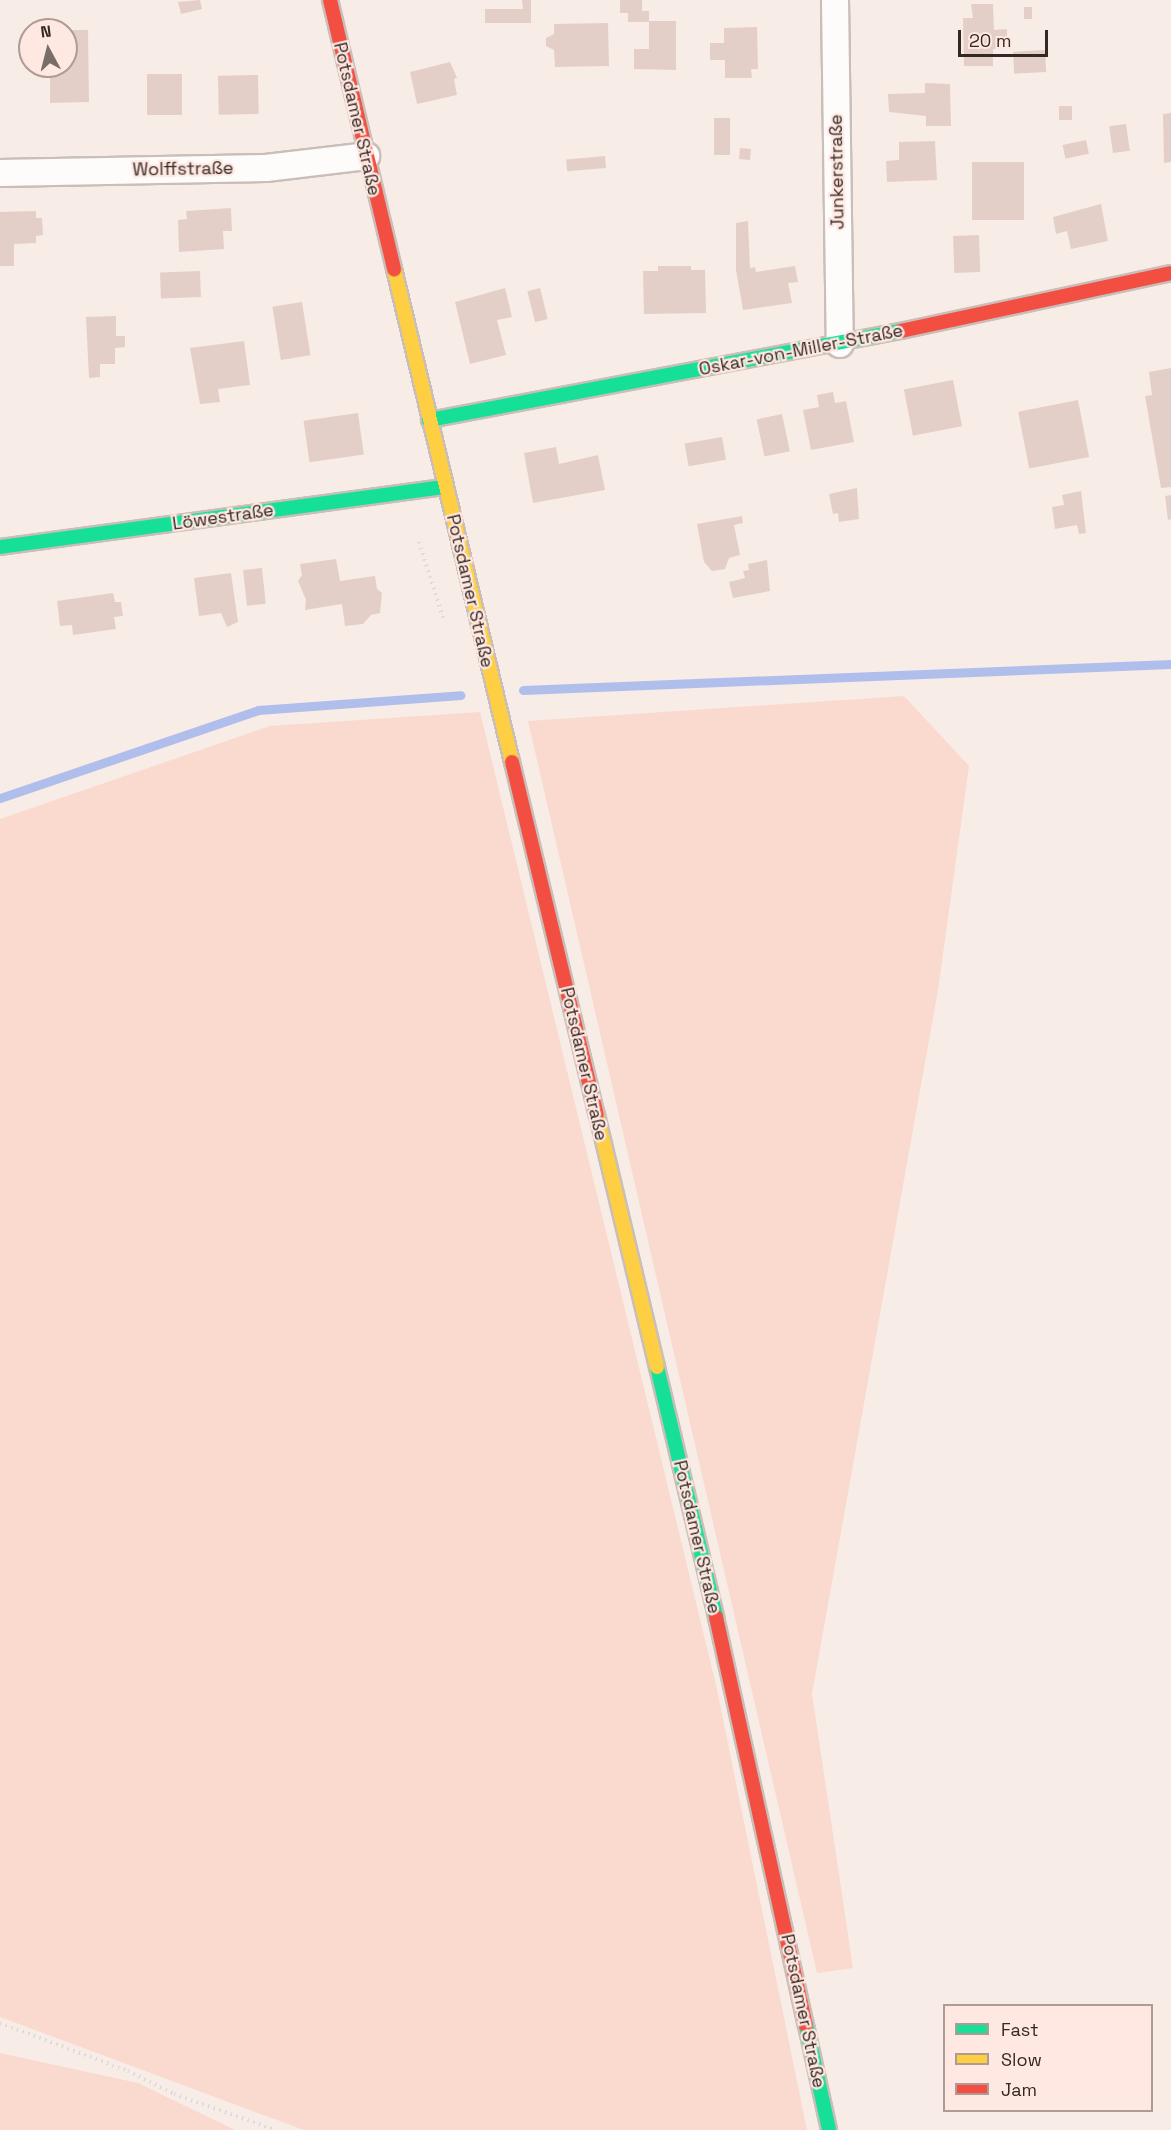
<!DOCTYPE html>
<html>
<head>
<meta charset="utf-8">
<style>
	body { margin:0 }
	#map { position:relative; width:1171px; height:2130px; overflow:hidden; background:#f8ece7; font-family:"Space Grotesk",sans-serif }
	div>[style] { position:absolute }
	.green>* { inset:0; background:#fad9ce }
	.stream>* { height:9px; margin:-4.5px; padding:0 4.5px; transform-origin:4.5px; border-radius:4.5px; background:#b0beec }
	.building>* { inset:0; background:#e4cfc8; transform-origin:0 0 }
	.path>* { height:4px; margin-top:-2px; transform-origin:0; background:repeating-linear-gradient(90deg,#dedad9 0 1.5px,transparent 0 6px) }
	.roads { filter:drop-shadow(2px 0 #cabeb9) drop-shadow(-2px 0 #cabeb9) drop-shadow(0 2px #cabeb9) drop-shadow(0 -2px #cabeb9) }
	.street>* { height:26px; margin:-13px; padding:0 13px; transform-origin:13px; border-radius:13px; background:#fefcfb }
	.fast>* { height:14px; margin:-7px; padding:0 7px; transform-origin:7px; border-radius:7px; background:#16e098 }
	.slow>* { height:14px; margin:-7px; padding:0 7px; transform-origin:7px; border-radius:7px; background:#ffcf43 }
	.jam>* { height:14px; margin:-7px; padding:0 7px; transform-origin:7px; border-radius:7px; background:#f24e42 }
	span { translate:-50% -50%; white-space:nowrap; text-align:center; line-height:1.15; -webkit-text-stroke:4.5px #fee8e1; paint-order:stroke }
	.street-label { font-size:18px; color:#352824 }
	.legend { position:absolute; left:943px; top:2004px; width:210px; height:108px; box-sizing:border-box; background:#fee8e1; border:2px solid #ae9b95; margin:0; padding:8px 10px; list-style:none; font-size:18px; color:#352824 }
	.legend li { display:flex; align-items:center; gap:12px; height:30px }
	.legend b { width:30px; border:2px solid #ae9b95 }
	.north { position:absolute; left:18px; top:18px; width:60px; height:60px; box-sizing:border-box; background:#fee8e1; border:2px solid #ae9b95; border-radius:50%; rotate:353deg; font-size:16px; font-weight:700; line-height:24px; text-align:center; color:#352824 }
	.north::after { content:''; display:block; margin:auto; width:21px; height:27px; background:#796d68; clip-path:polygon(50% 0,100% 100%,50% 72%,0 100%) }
	.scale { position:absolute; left:958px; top:30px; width:90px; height:27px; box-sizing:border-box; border:3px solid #352824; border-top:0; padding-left:8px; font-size:18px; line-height:21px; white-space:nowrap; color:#352824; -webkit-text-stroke:4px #fee8e1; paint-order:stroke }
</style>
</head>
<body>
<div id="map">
	<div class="green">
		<i style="clip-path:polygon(904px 696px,969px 766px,938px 990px,812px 1694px,853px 1968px,817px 1973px,528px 721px)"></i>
		<i style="clip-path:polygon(480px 712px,716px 1685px,807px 2130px,304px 2130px,0 2017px,0 819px,270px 726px)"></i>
		<i style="clip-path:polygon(0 2053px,138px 2083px,235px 2130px,0 2130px)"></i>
	</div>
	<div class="stream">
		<i style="left:523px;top:690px;width:649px;rotate:-2.3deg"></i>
		<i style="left:0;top:798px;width:273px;rotate:-18.8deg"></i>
		<i style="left:258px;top:710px;width:203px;rotate:-4.2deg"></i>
	</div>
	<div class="building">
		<i style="clip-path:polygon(200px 0,202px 9px,181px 14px,178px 2px)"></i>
		<i style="clip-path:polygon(522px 0,531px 0,531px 23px,485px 23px,485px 9px,523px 9px)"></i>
		<i style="clip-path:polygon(620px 0,642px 0,642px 11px,649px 11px,649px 21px,676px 21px,676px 70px,634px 69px,634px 49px,649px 49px,649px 22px,628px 22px,628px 13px,620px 13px)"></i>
		<i style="clip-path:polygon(971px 4px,993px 4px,994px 30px,1007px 29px,1007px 48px,993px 49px,993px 66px,964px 66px,963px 18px,973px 18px)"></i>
		<i style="left:1024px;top:7px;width:8px;height:12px"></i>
		<i style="clip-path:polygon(608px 23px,609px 66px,555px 67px,554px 50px,546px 46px,546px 38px,554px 34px,554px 24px)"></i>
		<i style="clip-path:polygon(757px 27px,758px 69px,751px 69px,752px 78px,725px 78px,725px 60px,710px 60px,710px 43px,724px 43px,724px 28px)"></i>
		<i style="clip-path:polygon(66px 30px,88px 30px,89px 102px,50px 103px,50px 66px,66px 66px)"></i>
		<i style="left:1045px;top:50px;width:22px;height:32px;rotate:87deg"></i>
		<i style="clip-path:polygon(450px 62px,457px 78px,454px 79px,457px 95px,417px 104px,410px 72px)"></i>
		<i style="left:147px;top:74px;width:35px;height:41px"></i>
		<i style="left:258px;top:75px;width:39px;height:40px;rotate:89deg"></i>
		<i style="clip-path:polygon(925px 83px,950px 84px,951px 126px,926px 126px,926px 116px,889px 112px,888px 94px,925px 93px)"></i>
		<i style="left:1059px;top:106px;width:13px;height:14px"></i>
		<i style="clip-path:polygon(1171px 113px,1171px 162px,1164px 163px,1163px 114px)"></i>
		<i style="left:714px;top:118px;width:16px;height:37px"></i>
		<i style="left:1126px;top:124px;width:27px;height:17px;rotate:82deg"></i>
		<i style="left:1086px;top:140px;width:14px;height:24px;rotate:78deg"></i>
		<i style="clip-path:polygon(935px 141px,937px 180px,887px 182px,886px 161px,899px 160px,899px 142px)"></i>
		<i style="left:740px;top:148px;width:11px;height:11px;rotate:5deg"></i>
		<i style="left:605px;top:156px;width:12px;height:39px;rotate:85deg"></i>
		<i style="left:1024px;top:162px;width:58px;height:52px;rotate:90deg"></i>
		<i style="clip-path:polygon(1101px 204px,1108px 241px,1071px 249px,1067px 231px,1056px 234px,1053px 217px)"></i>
		<i style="clip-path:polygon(231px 208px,232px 231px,223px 231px,224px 249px,179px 252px,178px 220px,187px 219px,186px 211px)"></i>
		<i style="clip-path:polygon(36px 211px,36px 218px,42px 218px,43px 235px,36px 236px,36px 243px,14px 244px,14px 266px,0 266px,0 212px)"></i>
		<i style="clip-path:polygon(748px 221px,750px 268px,755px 267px,756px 272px,795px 266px,798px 282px,788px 283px,792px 303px,743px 310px,736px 270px,736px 223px)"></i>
		<i style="left:979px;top:235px;width:37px;height:26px;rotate:88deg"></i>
		<i style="clip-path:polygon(658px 266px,691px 266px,691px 270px,705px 270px,706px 313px,644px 314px,643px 271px,658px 271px)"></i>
		<i style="left:200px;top:271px;width:26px;height:40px;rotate:88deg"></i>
		<i style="clip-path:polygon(505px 288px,512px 317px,497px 320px,506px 355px,470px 364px,455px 302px)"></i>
		<i style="left:540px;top:288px;width:32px;height:13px;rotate:76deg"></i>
		<i style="left:302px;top:302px;width:54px;height:30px;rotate:81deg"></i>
		<i style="clip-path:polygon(116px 316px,116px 336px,125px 336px,125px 347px,115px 348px,115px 364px,100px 364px,100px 377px,89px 378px,86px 317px)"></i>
		<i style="clip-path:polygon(244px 341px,250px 385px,218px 389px,220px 402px,200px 404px,190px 348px)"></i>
		<i style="clip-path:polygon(1171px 368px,1171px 487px,1161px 488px,1145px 396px,1152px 395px,1149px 372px)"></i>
		<i style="left:953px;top:380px;width:47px;height:50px;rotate:79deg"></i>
		<i style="clip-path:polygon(833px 392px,835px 403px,846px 401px,854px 442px,811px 450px,803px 410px,819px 407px,817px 395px)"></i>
		<i style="left:1078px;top:400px;width:58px;height:61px;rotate:79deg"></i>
		<i style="left:358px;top:413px;width:42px;height:55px;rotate:82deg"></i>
		<i style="left:782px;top:414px;width:38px;height:26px;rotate:78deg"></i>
		<i style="left:722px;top:437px;width:23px;height:38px;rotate:80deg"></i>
		<i style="clip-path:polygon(556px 447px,559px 464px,598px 455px,605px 490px,533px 503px,524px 453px)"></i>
		<i style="clip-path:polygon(857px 488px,859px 519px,839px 522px,838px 513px,833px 514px,829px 494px)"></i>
		<i style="clip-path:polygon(1081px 491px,1086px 533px,1079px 534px,1077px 525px,1055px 529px,1052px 507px,1064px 505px,1062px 495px)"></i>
		<i style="clip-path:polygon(1171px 495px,1171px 519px,1168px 520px,1165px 496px)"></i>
		<i style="clip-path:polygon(742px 516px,743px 523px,734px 525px,740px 555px,729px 558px,725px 569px,712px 571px,704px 562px,697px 524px)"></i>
		<i style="clip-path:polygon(336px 559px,340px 581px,375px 576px,377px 589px,382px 593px,380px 613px,371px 615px,363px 624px,345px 626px,342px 604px,305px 610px,306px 600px,298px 581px,302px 575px,300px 564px)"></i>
		<i style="clip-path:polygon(767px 560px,770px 591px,733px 598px,729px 582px,745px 578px,743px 571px,749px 570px,748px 564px)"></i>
		<i style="left:262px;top:568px;width:36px;height:19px;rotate:84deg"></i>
		<i style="clip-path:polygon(231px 573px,238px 622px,227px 627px,221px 613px,199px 616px,194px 578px)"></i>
		<i style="clip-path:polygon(113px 593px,115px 602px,121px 602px,123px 616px,114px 617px,116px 629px,73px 635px,72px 625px,60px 626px,57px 601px)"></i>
	</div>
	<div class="path">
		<i style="left:419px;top:542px;width:83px;rotate:72.4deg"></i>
		<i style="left:0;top:2023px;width:137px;rotate:20.6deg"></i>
		<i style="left:128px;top:2071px;width:51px;rotate:26.6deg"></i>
		<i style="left:174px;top:2094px;width:107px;rotate:19.6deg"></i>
	</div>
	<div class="roads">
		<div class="street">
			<i style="left:835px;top:0;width:344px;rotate:89.2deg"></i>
			<i style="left:0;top:173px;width:266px;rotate:-1.1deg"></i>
			<i style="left:266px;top:168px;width:101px;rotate:-6.8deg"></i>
		</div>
		<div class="fast">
			<i style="left:429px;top:420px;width:480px;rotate:-10.7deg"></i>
			<i style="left:0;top:547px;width:450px;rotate:-7.7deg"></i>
			<i style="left:657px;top:1367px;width:257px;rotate:76.7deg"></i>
			<i style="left:806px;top:2025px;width:107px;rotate:77.6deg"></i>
		</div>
		<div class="slow">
			<i style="left:394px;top:269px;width:507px;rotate:76.54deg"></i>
			<i style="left:597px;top:1115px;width:259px;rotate:76.6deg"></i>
		</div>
		<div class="jam">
			<i style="left:330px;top:0;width:277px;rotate:76.6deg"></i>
			<i style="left:901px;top:331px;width:276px;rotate:-12.1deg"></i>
			<i style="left:512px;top:762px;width:363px;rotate:76.5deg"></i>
			<i style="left:716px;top:1617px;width:418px;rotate:77.6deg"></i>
		</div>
	</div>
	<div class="street-label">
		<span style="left:357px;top:119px;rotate:77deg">Potsdamer Straße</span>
		<span style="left:183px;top:169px;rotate:-1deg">Wolffstraße</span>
		<span style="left:837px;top:172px;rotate:-91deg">Junkerstraße</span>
		<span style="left:801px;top:350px;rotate:-11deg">Oskar-von-Miller-Straße</span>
		<span style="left:223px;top:517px;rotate:-8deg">Löwestraße</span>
		<span style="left:470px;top:591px;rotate:77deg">Potsdamer Straße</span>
		<span style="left:584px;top:1064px;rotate:77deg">Potsdamer Straße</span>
		<span style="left:697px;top:1537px;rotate:77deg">Potsdamer Straße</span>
		<span style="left:803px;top:2011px;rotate:78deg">Potsdamer Straße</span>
	</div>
	<ul class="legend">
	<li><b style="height:8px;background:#16e098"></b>Fast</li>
	<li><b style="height:8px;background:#ffcf43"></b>Slow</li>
	<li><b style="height:8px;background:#f24e42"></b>Jam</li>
	</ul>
	<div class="north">N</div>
	<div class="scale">20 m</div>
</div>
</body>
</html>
